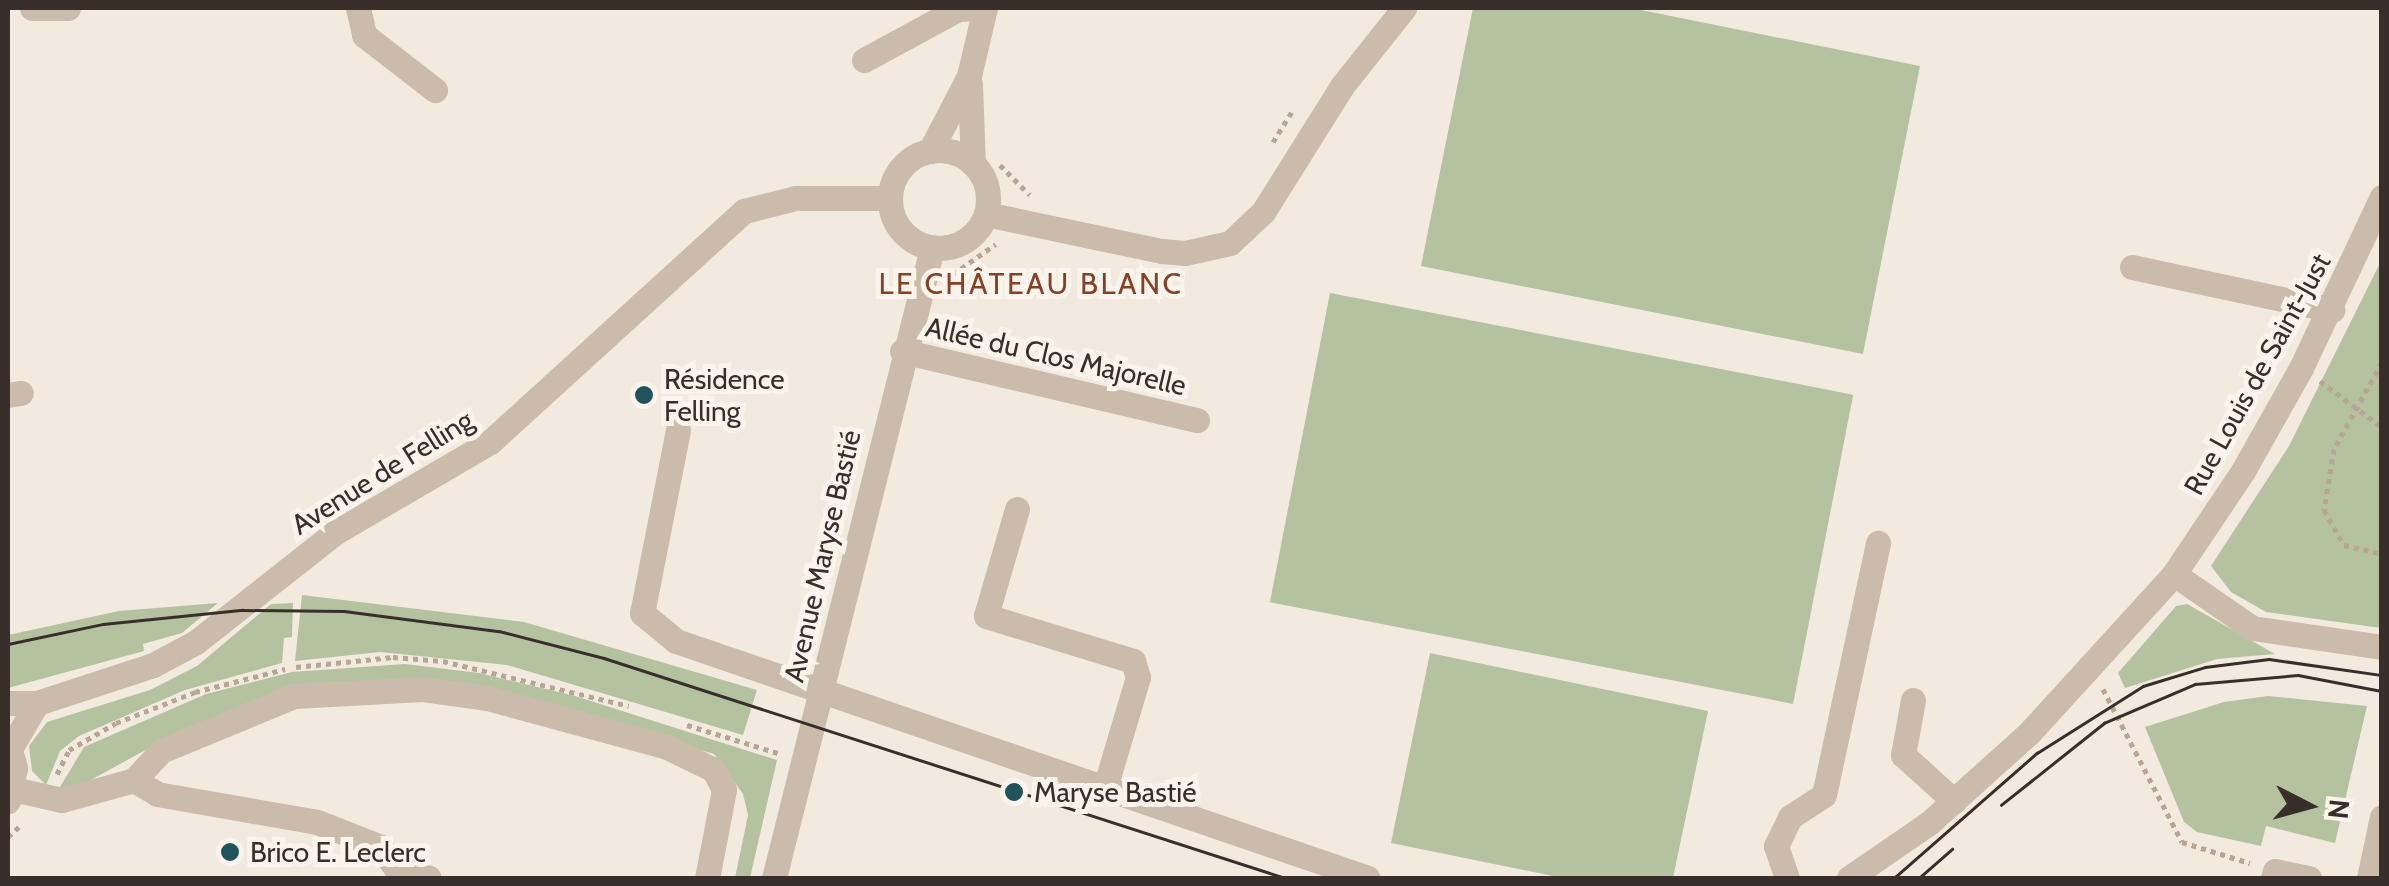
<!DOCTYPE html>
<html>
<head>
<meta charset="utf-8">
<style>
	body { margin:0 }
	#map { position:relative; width:2389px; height:886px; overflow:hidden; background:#f2eadf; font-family:Cabin,sans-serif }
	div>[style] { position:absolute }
	.green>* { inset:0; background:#b5c29f; transform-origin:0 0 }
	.path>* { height:5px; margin-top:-2.5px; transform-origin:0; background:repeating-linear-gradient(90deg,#b7a595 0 5px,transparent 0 10px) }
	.minor>* { height:25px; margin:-12.5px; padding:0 12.5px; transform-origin:12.5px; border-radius:12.5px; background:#cbbbab }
	.minor>.ring { margin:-12.5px; padding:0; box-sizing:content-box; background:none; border:25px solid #cbbbab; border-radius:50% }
	.tram>* { height:2.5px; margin:-1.25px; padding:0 1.25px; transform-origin:1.25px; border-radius:1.25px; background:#392f2a }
	.dots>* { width:28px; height:28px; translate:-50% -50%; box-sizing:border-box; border:5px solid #faf4ec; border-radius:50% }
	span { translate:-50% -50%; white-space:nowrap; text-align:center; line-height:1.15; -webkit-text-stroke:10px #faf4ec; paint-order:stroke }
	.street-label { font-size:28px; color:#392f2a }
	.poi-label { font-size:28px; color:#392f2a }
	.left { translate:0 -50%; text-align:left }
	.neighbourhood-label { font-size:30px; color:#864025; letter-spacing:2.5px }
	.frame { position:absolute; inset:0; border:10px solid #392f2a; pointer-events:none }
	.north { position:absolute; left:2259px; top:756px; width:100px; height:100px; -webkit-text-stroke:8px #faf4ec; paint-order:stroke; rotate:96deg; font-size:28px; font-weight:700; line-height:40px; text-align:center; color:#392f2a }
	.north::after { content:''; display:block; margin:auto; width:35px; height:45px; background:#392f2a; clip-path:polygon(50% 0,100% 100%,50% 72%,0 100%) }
</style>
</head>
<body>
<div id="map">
	<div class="green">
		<i style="clip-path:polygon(1473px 8px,1631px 8px,1920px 66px,1863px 354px,1421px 266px)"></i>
		<i style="clip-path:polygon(2381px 261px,2381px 628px,2266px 612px,2231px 592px,2211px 566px,2289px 446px)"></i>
		<i style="left:1330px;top:293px;width:533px;height:315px;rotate:11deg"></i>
		<i style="clip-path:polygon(302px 595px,524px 622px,757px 690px,743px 735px,507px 665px,380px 652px,295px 661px)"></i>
		<i style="clip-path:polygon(218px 603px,182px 633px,143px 644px,144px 651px,8px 688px,8px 635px,119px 611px)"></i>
		<i style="clip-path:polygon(293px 603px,292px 637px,284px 638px,282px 663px,185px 690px,79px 736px,60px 751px,46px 785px,32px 771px,29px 746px,47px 722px,150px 690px,197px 666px,271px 604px)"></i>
		<i style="clip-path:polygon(2187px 604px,2275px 654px,2217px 659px,2125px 688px,2118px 673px,2176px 606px)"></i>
		<i style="clip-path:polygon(1430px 653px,1708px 711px,1673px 878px,1563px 878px,1391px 843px)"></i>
		<i style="clip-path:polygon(405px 664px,479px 673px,575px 696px,777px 760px,750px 878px,735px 878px,748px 815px,743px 794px,714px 754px,487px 687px,397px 682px,184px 729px,67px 793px,57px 792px,84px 747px,206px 694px,292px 672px)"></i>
		<i style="clip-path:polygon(2268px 696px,2367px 706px,2335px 843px,2266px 826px,2261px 846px,2197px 832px,2184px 822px,2145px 727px,2224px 702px)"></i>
	</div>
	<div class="path">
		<i style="left:1273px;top:142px;width:39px;rotate:-58deg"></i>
		<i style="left:1000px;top:165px;width:42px;rotate:45deg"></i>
		<i style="left:953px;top:274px;width:52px;rotate:-34.9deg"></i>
		<i style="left:2382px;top:362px;width:99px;rotate:118.9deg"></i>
		<i style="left:2334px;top:449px;width:62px;rotate:99.3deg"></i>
		<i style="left:2324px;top:510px;width:40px;rotate:60.3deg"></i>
		<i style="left:2344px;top:545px;width:39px;rotate:13deg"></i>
		<i style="left:2320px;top:381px;width:77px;rotate:36.6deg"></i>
		<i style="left:296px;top:667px;width:98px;rotate:-5.9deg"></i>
		<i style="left:393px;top:657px;width:50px;rotate:4.6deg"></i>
		<i style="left:443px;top:661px;width:191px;rotate:13.6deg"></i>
		<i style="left:2103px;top:689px;width:172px;rotate:62.7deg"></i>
		<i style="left:2182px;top:842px;width:71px;rotate:17.2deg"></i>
		<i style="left:687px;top:725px;width:98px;rotate:17.1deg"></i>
		<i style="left:57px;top:774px;width:27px;rotate:-63deg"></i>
		<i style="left:69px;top:750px;width:54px;rotate:-29.9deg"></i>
		<i style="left:116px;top:723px;width:85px;rotate:-21.4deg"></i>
		<i style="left:195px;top:692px;width:93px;rotate:-14.3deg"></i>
		<i style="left:8px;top:837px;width:18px;rotate:-43deg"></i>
	</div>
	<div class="minor">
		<i style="left:32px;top:8px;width:36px"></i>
		<i style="left:358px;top:8px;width:28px;rotate:77deg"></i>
		<i style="left:364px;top:35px;width:90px;rotate:37.8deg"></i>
		<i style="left:864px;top:60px;width:107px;rotate:-28.5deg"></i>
		<i style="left:958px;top:9px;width:27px;rotate:-2deg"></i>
		<i style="left:970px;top:84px;width:80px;rotate:87.9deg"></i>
		<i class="ring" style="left:890px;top:150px;width:73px;height:73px"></i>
		<i style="left:930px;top:151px;width:85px;rotate:-62.5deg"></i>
		<i style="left:969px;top:76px;width:70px;rotate:-76.8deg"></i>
		<i style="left:986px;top:214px;width:180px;rotate:11.9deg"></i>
		<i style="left:1162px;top:251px;width:23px;rotate:5deg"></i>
		<i style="left:1185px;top:253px;width:46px;rotate:-12.5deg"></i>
		<i style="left:1230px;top:243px;width:45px;rotate:-43.2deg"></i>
		<i style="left:1263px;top:212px;width:149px;rotate:-57.9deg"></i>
		<i style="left:1342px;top:86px;width:100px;rotate:-51.5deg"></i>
		<i style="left:2132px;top:267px;width:205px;rotate:12.1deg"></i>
		<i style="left:902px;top:351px;width:303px;rotate:13.2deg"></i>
		<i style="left:8px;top:395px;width:13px;rotate:-9deg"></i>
		<i style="left:678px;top:430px;width:187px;rotate:101.1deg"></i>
		<i style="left:642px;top:613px;width:44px;rotate:39.5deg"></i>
		<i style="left:676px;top:641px;width:731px;rotate:18.91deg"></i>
		<i style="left:1017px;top:509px;width:111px;rotate:106.2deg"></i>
		<i style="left:986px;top:616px;width:154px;rotate:17deg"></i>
		<i style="left:1133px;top:661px;width:17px;rotate:73deg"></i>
		<i style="left:1138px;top:677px;width:116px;rotate:106.6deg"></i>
		<i style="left:2174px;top:574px;width:124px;rotate:-56.2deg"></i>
		<i style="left:2243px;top:471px;width:118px;rotate:-60.6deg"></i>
		<i style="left:2301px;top:368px;width:189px;rotate:-64.7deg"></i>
		<i style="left:1913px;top:700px;width:56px;rotate:100.3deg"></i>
		<i style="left:1903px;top:755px;width:69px;rotate:42deg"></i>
		<i style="left:8px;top:703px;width:29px"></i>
		<i style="left:37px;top:703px;width:122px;rotate:-18.1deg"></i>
		<i style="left:153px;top:665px;width:49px;rotate:-28.1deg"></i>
		<i style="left:196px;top:642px;width:178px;rotate:-38.2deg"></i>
		<i style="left:336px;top:532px;width:178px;rotate:-30.3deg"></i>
		<i style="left:490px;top:442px;width:343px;rotate:-42.3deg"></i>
		<i style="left:744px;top:211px;width:54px;rotate:-14deg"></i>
		<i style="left:796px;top:198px;width:94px"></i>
		<i style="left:8px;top:743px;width:26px;rotate:74deg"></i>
		<i style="left:15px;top:768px;width:34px;rotate:102deg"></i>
		<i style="left:10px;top:749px;width:53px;rotate:-59.6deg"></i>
		<i style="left:134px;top:780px;width:27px;rotate:31deg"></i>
		<i style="left:157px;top:794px;width:162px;rotate:9.9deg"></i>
		<i style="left:317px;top:822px;width:69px;rotate:21.3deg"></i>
		<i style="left:381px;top:847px;width:32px;rotate:55deg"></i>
		<i style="left:399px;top:873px;width:30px;rotate:9deg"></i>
		<i style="left:13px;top:789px;width:50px;rotate:12.7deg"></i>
		<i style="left:62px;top:800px;width:75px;rotate:-15.5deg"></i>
		<i style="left:134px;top:780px;width:40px;rotate:-47deg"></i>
		<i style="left:161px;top:751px;width:144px;rotate:-22.5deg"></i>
		<i style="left:294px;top:696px;width:129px;rotate:-3.1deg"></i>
		<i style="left:423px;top:689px;width:65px;rotate:8deg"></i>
		<i style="left:487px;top:698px;width:187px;rotate:15.2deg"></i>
		<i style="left:667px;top:747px;width:52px;rotate:26.1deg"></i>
		<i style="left:714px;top:770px;width:22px;rotate:63deg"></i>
		<i style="left:724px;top:790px;width:90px;rotate:100.9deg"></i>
		<i style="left:774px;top:878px;width:650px;rotate:-75.92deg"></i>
		<i style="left:1787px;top:878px;width:34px;rotate:-109deg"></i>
		<i style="left:1776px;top:846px;width:32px;rotate:-64deg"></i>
		<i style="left:1790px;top:817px;width:40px;rotate:-32.9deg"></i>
		<i style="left:1824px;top:795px;width:258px;rotate:-77.9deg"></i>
		<i style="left:1849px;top:878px;width:97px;rotate:-34.5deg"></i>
		<i style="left:1929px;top:823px;width:135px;rotate:-42deg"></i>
		<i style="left:2029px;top:733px;width:215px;rotate:-47.6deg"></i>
		<i style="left:2174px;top:574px;width:95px;rotate:34.7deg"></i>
		<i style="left:2252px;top:628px;width:131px;rotate:8.3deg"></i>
		<i style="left:2273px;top:878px;width:7px;rotate:-74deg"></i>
		<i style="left:2275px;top:871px;width:35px;rotate:12deg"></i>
		<i style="left:2369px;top:878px;width:62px;rotate:-78deg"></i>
	</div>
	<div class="tram">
		<i style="left:8px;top:644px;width:97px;rotate:-11.9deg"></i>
		<i style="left:103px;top:624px;width:140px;rotate:-5.8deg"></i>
		<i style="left:242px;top:610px;width:102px;rotate:0.6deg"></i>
		<i style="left:344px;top:611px;width:156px;rotate:7.4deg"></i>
		<i style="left:499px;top:631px;width:108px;rotate:14.4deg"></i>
		<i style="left:604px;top:658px;width:716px;rotate:17.9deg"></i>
		<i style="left:2001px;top:805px;width:132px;rotate:-38.5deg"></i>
		<i style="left:2104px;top:723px;width:99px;rotate:-23.2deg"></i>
		<i style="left:2195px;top:684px;width:103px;rotate:-5deg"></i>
		<i style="left:2298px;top:675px;width:86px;rotate:10.8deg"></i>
		<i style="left:1894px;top:878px;width:190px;rotate:-41.2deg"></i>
		<i style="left:2037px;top:753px;width:125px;rotate:-32.3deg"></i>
		<i style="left:2143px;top:686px;width:65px;rotate:-17deg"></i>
		<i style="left:2205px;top:667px;width:64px;rotate:-7.1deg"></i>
		<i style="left:2269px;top:659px;width:114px;rotate:8.1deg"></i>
		<i style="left:1919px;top:878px;width:44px;rotate:-41.3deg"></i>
	</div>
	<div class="dots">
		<i style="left:644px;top:395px;background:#20535a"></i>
		<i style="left:1014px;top:792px;background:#20535a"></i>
		<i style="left:230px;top:852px;background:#20535a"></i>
	</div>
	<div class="street-label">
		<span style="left:1056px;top:356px;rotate:13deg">Allée du Clos Majorelle</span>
		<span style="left:2257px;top:374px;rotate:-61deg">Rue Louis de Saint-Just</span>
		<span style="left:382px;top:472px;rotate:-32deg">Avenue de Felling</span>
		<span style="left:822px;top:556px;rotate:-77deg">Avenue Maryse Bastié</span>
	</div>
	<div class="poi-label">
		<span class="left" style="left:664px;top:395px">Résidence<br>Felling</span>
		<span class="left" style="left:1034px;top:792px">Maryse Bastié</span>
		<span class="left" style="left:250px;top:852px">Brico E. Leclerc</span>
	</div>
	<div class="neighbourhood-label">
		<span style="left:1031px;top:284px">LE CHÂTEAU BLANC</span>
	</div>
	<div class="frame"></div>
	<div class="north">N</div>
</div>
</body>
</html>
